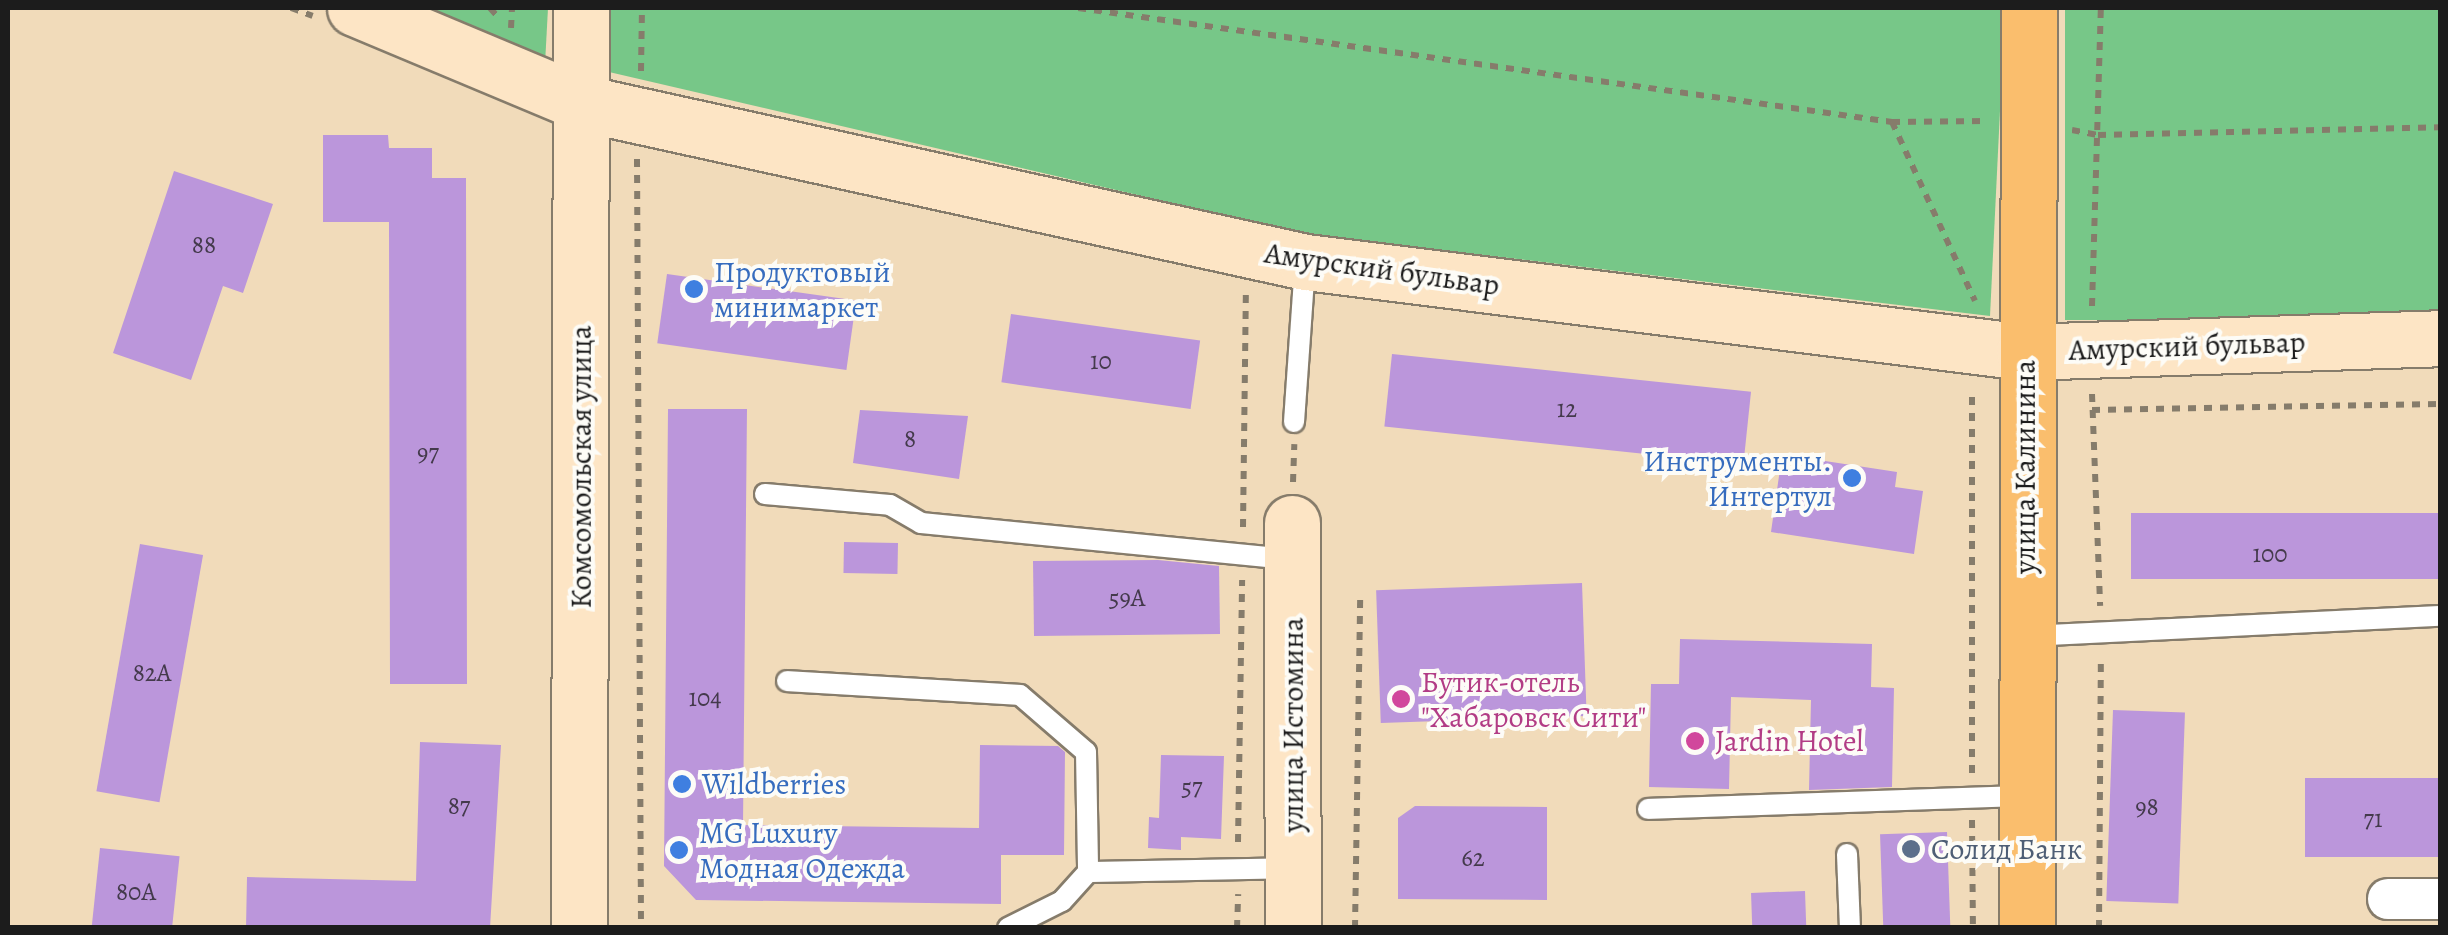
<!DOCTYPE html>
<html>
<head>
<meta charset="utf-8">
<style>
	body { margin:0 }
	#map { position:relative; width:2448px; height:935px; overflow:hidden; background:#f1dbba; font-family:Alegreya,serif }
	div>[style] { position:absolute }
	.green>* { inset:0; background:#77c788; transform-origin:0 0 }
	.building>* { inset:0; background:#bb96db; transform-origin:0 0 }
	.path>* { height:6px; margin-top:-3px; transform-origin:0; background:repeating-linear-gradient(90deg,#867c6b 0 8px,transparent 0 16px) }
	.roads { filter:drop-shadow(2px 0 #867c6b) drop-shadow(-2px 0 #867c6b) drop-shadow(0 2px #867c6b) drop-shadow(0 -2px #867c6b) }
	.lane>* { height:20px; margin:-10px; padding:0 10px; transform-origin:10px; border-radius:10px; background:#fff }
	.street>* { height:40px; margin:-20px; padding:0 20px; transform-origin:20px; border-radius:20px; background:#fff }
	.secondary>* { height:55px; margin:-27.5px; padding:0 27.5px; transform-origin:27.5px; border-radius:27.5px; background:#fde5c5 }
	.primary>* { height:55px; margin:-27.5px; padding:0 27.5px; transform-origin:27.5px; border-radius:27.5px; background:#fabe6d }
	.dots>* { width:28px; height:28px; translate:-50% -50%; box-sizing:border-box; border:5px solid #fdfcf7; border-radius:50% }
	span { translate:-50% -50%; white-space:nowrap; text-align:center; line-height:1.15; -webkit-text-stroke:8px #fdfcf7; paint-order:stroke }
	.number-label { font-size:25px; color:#443a4c }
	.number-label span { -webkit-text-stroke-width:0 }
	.street-label { font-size:30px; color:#1c1c1c }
	.shop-label { font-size:30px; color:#366cbe }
	.left { translate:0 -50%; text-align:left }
	.right { translate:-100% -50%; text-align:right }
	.hotel-label { font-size:30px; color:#b23c85 }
	.service-label { font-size:30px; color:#4e5e75 }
	.frame { position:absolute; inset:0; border:10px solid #1c1c1c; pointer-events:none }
</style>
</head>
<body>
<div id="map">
	<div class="green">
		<i style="clip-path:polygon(408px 8px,548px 8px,545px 64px)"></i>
		<i style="clip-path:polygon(609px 8px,2005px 8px,1990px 316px,1301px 233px,609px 72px)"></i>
		<i style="left:2065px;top:8px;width:375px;height:312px"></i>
	</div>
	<div class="building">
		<i style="clip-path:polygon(323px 135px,388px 135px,389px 148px,432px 148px,432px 178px,466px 178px,467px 684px,390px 684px,389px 222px,323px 222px)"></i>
		<i style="clip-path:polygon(174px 171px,273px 204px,243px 293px,223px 286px,191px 380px,113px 353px)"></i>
		<i style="left:667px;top:274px;width:191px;height:70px;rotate:8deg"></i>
		<i style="left:1011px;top:314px;width:191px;height:69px;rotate:8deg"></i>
		<i style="left:1392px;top:354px;width:361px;height:73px;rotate:6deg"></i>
		<i style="clip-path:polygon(668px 409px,747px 409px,743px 825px,979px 828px,980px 745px,1058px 746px,1065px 752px,1064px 855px,1001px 855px,1001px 904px,696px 900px,664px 866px)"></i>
		<i style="clip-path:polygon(860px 410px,968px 416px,959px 479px,853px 463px)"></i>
		<i style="clip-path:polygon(1812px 459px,1897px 472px,1895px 487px,1923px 491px,1914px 554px,1771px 532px,1780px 469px,1809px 474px)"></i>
		<i style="left:2440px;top:513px;width:66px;height:309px;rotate:90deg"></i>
		<i style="left:844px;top:542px;width:54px;height:31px;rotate:1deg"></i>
		<i style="left:140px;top:544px;width:64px;height:251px;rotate:10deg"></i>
		<i style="clip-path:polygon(1158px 560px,1219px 566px,1220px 634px,1034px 636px,1033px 561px)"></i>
		<i style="left:1582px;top:583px;width:133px;height:206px;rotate:88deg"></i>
		<i style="clip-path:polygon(1680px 639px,1872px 644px,1871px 687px,1894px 688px,1892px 787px,1809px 790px,1811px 700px,1731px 697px,1729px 789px,1649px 787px,1651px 684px,1679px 684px)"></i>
		<i style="left:2113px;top:710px;width:72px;height:191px;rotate:2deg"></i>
		<i style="clip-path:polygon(420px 742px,501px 745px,490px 928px,246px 928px,247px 877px,416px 881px)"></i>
		<i style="clip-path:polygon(1161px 755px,1224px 756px,1221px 839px,1181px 837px,1181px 850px,1148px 848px,1149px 817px,1159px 818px)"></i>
		<i style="left:2440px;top:778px;width:79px;height:135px;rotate:90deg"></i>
		<i style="clip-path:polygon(1415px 806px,1547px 807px,1547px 900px,1398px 899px,1398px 818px)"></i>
		<i style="left:1947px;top:832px;width:96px;height:67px;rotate:88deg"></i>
		<i style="left:100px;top:848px;width:80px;height:80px;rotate:6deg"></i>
		<i style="left:1805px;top:891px;width:37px;height:54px;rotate:88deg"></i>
	</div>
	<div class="path">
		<i style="left:291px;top:8px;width:23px;rotate:20deg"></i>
		<i style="left:490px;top:8px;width:15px;rotate:48deg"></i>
		<i style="left:1078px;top:8px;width:822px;rotate:7.97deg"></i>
		<i style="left:1892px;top:122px;width:94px;rotate:-0.6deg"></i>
		<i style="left:511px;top:28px;width:20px;rotate:-87deg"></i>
		<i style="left:641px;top:71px;width:63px;rotate:-89.1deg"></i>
		<i style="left:1892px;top:122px;width:197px;rotate:65.1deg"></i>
		<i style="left:2072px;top:130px;width:26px;rotate:11deg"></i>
		<i style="left:2098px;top:135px;width:342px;rotate:-1.3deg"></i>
		<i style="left:637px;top:159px;width:769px;rotate:89.7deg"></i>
		<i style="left:2092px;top:306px;width:298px;rotate:-88.3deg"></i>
		<i style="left:2092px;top:394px;width:212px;rotate:87.8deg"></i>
		<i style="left:2092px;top:410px;width:348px;rotate:-1deg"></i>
		<i style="left:1293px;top:482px;width:38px;rotate:-88deg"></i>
		<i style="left:1243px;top:527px;width:232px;rotate:-89.3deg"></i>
		<i style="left:1972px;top:773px;width:383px;rotate:-90deg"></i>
		<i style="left:1972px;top:820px;width:108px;rotate:89.5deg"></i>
		<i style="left:1238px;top:842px;width:262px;rotate:-89.1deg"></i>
		<i style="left:1237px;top:928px;width:34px;rotate:-88deg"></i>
		<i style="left:1355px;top:928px;width:330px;rotate:-89.1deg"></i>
		<i style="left:2099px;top:928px;width:270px;rotate:-89.6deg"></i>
	</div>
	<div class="roads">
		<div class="lane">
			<i style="left:1294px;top:422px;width:158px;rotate:-86deg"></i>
			<i style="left:765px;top:494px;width:125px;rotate:5deg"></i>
			<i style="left:890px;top:505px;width:36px;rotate:30deg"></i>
			<i style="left:921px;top:523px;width:371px;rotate:5.6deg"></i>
			<i style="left:2028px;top:636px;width:412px;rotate:-2.8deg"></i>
			<i style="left:787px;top:681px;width:233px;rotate:3.4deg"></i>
			<i style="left:1020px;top:695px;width:87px;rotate:40.8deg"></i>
			<i style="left:1086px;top:752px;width:120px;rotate:89deg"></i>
			<i style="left:1648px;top:809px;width:377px;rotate:-2deg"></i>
			<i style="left:1847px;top:854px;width:74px;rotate:87.7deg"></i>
			<i style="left:1008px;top:928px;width:60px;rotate:-26.6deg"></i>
			<i style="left:1062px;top:901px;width:39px;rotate:-48deg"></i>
			<i style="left:1088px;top:872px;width:203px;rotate:-1.1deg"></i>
		</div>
		<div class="street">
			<i style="left:2388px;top:899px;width:52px"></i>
		</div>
		<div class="secondary">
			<i style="left:355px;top:8px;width:246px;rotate:22.7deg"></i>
			<i style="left:582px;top:103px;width:741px;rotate:12.39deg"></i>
			<i style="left:1306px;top:262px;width:724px;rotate:7.14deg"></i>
			<i style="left:2024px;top:352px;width:416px;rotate:-1.9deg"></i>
			<i style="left:1292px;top:523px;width:405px;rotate:89.9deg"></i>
			<i style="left:579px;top:928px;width:920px;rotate:-89.88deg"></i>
		</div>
		<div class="primary">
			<i style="left:2027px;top:928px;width:920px;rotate:-89.88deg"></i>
		</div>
	</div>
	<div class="dots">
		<i style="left:694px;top:289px;background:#3f7fe0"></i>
		<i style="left:1852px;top:478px;background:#3f7fe0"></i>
		<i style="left:1401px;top:699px;background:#d1479c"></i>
		<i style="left:1695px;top:741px;background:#d1479c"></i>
		<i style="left:682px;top:784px;background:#3f7fe0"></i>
		<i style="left:1911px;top:849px;background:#5c6f8a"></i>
		<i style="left:679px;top:850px;background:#3f7fe0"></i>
	</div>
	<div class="number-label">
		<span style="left:204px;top:245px">88</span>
		<span style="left:1101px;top:361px">10</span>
		<span style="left:1567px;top:409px">12</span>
		<span style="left:910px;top:439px">8</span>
		<span style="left:428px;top:453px">97</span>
		<span style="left:2270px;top:554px">100</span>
		<span style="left:1127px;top:598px">59А</span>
		<span style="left:152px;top:673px">82А</span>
		<span style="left:705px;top:698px">104</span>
		<span style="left:1192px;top:787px">57</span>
		<span style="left:459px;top:806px">87</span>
		<span style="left:2147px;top:807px">98</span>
		<span style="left:2373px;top:819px">71</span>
		<span style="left:1473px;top:858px">62</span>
		<span style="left:136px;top:892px">80А</span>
	</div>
	<div class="street-label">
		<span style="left:1382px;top:269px;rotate:8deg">Амурский бульвар</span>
		<span style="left:2187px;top:346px;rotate:-2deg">Амурский бульвар</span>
		<span style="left:581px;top:467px;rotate:-90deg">Комсомольская улица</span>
		<span style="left:2025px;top:467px;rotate:-90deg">улица Калинина</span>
		<span style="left:1293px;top:725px;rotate:-90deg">улица Истомина</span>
	</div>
	<div class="shop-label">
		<span class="left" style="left:714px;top:289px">Продуктовый<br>минимаркет</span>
		<span class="right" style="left:1832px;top:478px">Инструменты.<br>Интертул</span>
		<span class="left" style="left:702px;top:784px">Wildberries</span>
		<span class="left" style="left:699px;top:850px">MG Luxury<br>Модная Одежда</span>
	</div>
	<div class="hotel-label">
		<span class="left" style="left:1421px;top:699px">Бутик-отель<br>"Хабаровск Сити"</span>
		<span class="left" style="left:1715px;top:741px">Jardin Hotel</span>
	</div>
	<div class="service-label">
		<span class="left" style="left:1931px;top:849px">Солид Банк</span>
	</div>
	<div class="frame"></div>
</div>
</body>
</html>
